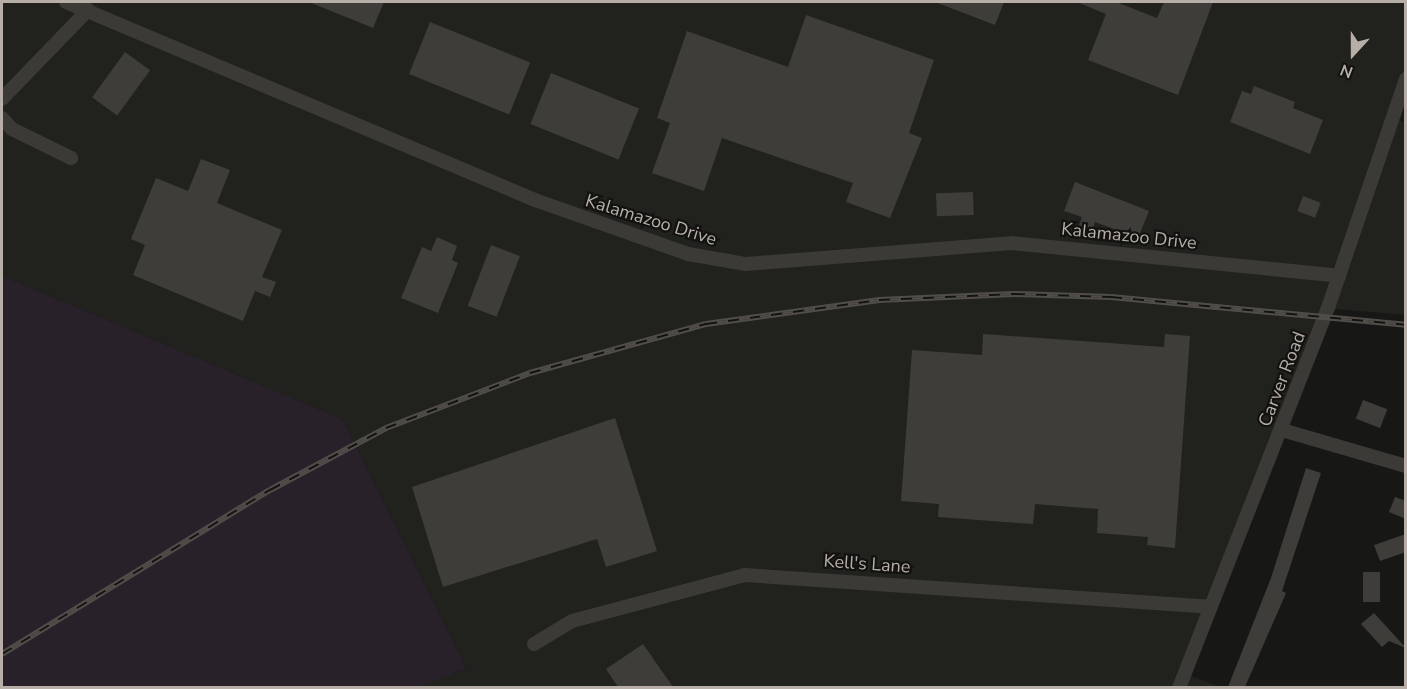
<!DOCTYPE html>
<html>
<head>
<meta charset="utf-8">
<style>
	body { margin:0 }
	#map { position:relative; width:1407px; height:689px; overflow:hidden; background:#171715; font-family:"Nunito Sans",sans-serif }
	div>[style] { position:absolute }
	.built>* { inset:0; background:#21211e }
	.green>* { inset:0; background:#29212a }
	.building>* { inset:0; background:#3f3d3a; transform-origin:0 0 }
	.minor>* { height:14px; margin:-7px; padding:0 7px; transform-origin:7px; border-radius:7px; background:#3c3a36 }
	.rail>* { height:6px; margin-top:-3px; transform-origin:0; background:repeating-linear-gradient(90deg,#121210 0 11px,#514e49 0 22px); box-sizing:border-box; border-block:2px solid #514e49 }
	span { translate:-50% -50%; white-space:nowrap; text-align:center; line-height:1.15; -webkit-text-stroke:4.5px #121210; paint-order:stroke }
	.street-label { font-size:18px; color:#b7afa7 }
	.frame { position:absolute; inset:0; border:3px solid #b7afa7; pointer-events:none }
	.north { position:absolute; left:1323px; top:24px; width:60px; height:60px; -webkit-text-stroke:4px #121210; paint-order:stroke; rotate:201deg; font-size:16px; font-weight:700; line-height:24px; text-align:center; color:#b7afa7 }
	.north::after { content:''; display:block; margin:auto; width:21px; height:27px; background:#b7afa7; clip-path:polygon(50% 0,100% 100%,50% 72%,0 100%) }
</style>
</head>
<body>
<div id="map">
	<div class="built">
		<i style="clip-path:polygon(2px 2px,1405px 2px,1405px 88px,1394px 117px,1405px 123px,1405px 315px,1323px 308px,1184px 673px,1219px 687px,416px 687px,466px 668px,342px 419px,2px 276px)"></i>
	</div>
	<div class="green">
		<i style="clip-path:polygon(2px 276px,342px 419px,466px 668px,416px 688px,2px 687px)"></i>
	</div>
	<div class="building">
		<i style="clip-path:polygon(309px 2px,384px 2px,373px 28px)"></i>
		<i style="clip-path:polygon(935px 2px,1004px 2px,995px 25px)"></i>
		<i style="clip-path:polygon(1077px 2px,1116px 2px,1157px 18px,1164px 2px,1213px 2px,1178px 95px,1088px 60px,1106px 14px)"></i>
		<i style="clip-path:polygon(806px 15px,934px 60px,909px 133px,922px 138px,890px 218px,846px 202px,853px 183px,722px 138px,704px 191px,652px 173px,670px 123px,657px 118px,687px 31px,788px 67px)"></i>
		<i style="left:430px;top:22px;width:108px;height:56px;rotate:22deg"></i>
		<i style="left:125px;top:52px;width:31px;height:56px;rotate:36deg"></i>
		<i style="left:551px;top:73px;width:95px;height:55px;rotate:22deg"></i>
		<i style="clip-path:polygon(1254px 86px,1295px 102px,1293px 108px,1323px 120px,1310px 154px,1230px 122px,1242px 91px,1251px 94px)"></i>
		<i style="clip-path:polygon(201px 159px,230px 170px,217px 203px,282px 230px,262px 277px,276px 282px,270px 297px,255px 291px,243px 321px,133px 275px,145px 245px,131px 239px,156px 178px,188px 191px)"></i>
		<i style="clip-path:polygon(1075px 182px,1149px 211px,1138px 238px,1095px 222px,1092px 231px,1079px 226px,1082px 217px,1064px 211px)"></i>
		<i style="left:973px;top:192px;width:23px;height:37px;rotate:88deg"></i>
		<i style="left:1303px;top:196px;width:19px;height:16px;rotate:21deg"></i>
		<i style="clip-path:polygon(437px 237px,457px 246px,452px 260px,458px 263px,438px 313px,401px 298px,422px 247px,431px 251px)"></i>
		<i style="left:491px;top:245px;width:31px;height:65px;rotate:21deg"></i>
		<i style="clip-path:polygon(983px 334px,1164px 347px,1165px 334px,1190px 336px,1175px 548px,1147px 545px,1148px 537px,1097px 533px,1098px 509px,1035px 504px,1033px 524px,938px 517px,939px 504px,901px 501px,912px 350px,982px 355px)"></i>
		<i style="left:1363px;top:400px;width:26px;height:20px;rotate:21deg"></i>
		<i style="clip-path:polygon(615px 418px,657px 551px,606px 567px,597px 539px,443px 587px,412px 487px)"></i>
		<i style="clip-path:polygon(1306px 468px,1321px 473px,1282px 591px,1286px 593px,1245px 687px,1228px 687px,1271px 578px)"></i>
		<i style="clip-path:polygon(1395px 497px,1406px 501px,1406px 519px,1389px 512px)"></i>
		<i style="clip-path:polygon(1406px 534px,1406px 552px,1380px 561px,1374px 545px)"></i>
		<i style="left:1363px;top:572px;width:17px;height:30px"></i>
		<i style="clip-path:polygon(1374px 613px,1406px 648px,1389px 641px,1382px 647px,1361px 624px)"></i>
		<i style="clip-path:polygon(643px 644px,673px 687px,618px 687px,606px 669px)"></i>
	</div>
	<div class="minor">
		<i style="left:66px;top:2px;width:509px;rotate:22.89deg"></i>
		<i style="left:535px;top:200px;width:162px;rotate:19.4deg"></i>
		<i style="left:688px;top:254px;width:59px;rotate:9.8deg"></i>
		<i style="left:746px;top:264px;width:266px;rotate:-4.5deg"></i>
		<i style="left:1011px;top:243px;width:330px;rotate:5.7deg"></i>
		<i style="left:2px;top:99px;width:124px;rotate:-46deg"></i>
		<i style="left:2px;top:118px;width:15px;rotate:48deg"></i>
		<i style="left:12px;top:129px;width:66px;rotate:26.2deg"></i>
		<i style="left:1282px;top:430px;width:129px;rotate:16.2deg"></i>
		<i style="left:534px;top:644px;width:44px;rotate:-31.2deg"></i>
		<i style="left:572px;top:621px;width:179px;rotate:-14.9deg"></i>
		<i style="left:745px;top:575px;width:466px;rotate:3.9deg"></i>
		<i style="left:1179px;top:688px;width:411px;rotate:-68.6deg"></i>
		<i style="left:1329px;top:305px;width:239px;rotate:-71.2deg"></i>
	</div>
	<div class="rail">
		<i style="left:2px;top:654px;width:314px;rotate:-31.5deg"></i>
		<i style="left:270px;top:490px;width:132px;rotate:-28.1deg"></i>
		<i style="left:386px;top:428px;width:154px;rotate:-20.9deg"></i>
		<i style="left:530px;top:373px;width:183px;rotate:-15.6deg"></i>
		<i style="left:706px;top:324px;width:175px;rotate:-7.9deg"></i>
		<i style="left:879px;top:300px;width:135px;rotate:-2.5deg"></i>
		<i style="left:1014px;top:294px;width:97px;rotate:1.8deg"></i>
		<i style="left:1111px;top:297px;width:296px;rotate:5.4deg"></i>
	</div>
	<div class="street-label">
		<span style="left:651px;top:220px;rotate:17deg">Kalamazoo Drive</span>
		<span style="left:1129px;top:236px;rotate:6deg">Kalamazoo Drive</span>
		<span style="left:1282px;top:379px;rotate:-69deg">Carver Road</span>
		<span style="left:867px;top:564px;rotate:4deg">Kell's Lane</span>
	</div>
	<div class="frame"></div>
	<div class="north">N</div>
</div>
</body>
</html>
